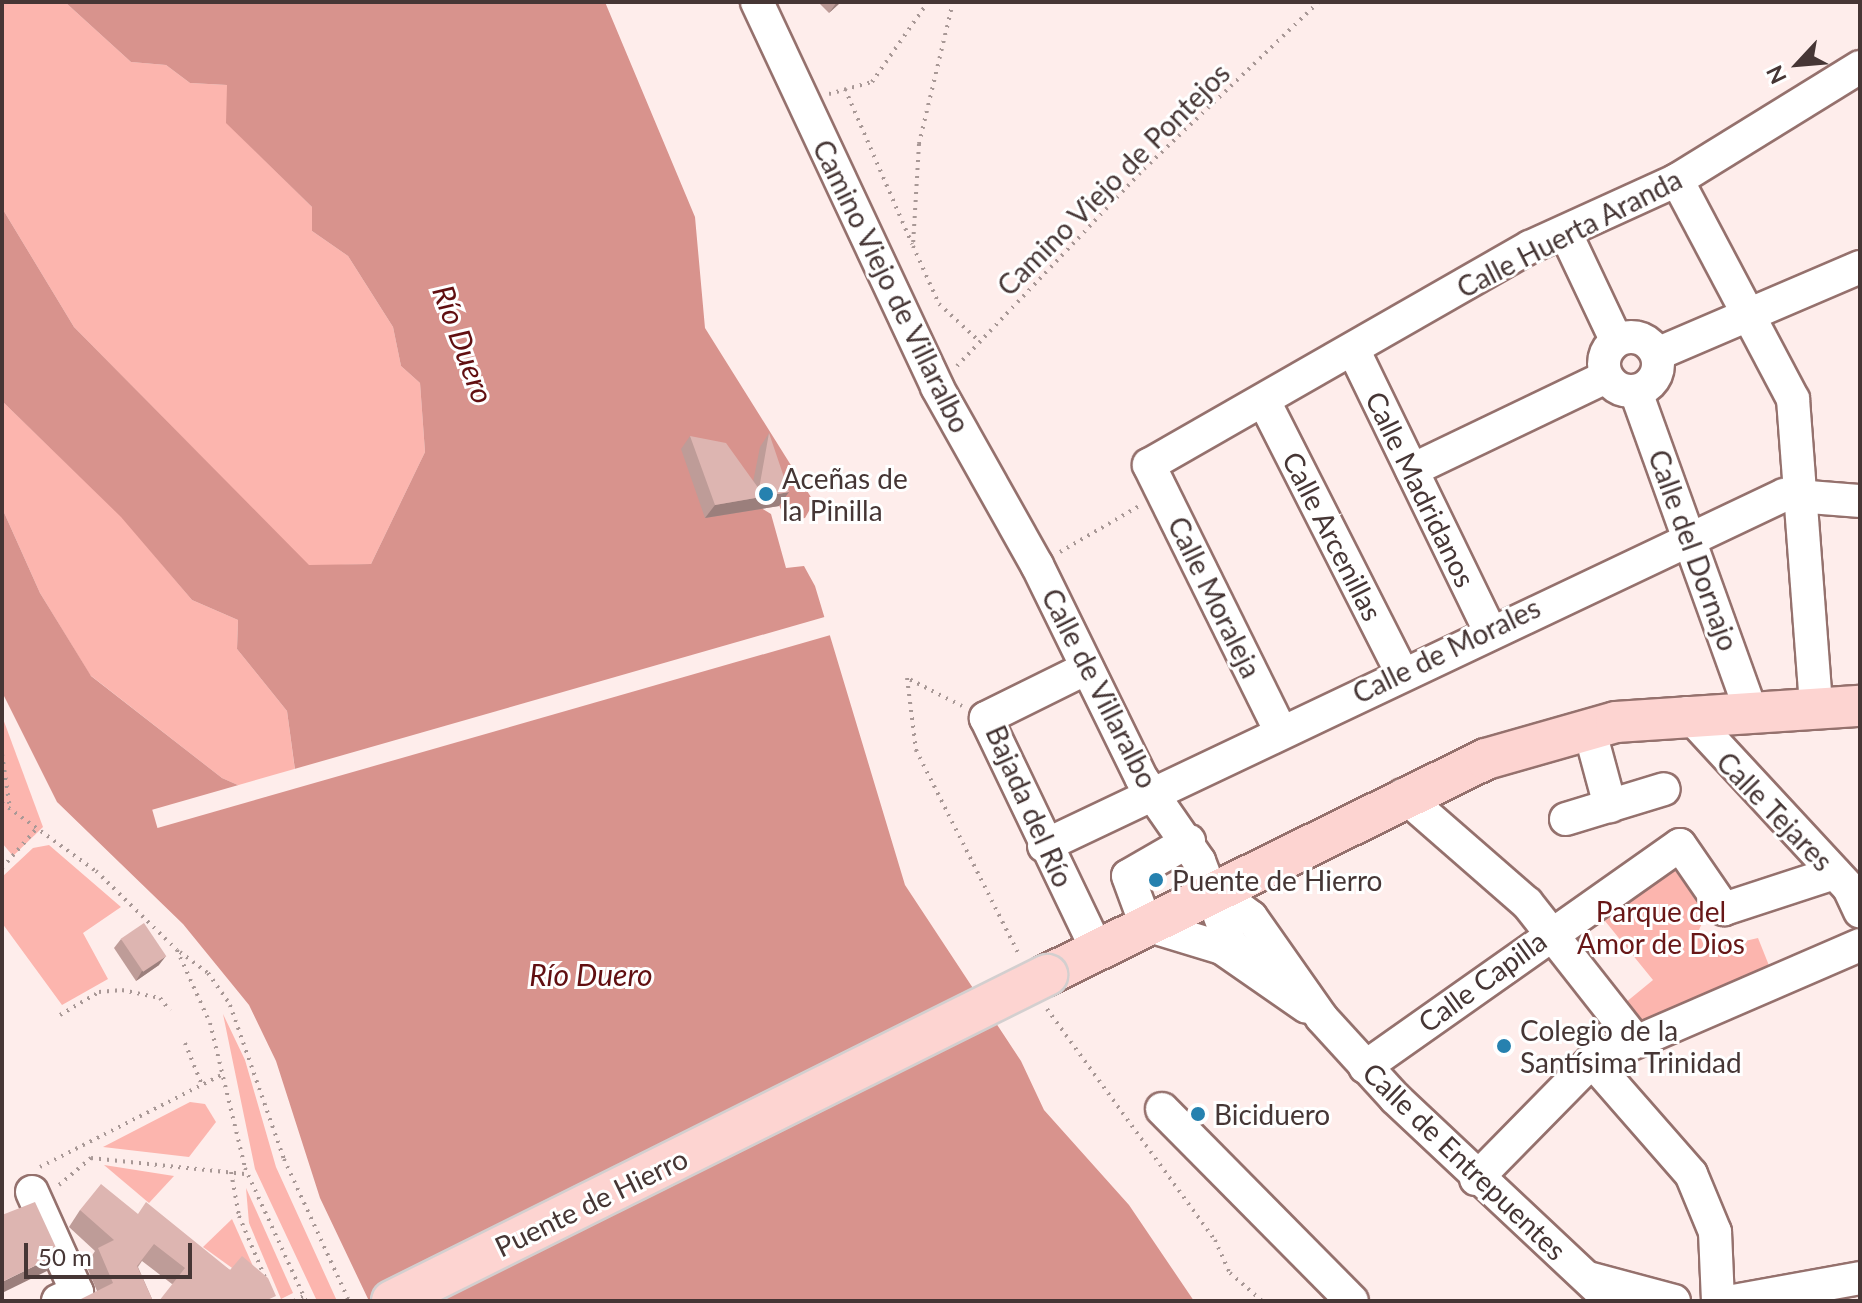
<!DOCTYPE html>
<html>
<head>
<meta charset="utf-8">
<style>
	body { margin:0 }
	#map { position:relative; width:1862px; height:1303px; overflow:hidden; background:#feedeb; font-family:Lato,sans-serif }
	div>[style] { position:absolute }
	.green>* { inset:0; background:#fcb5ae }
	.water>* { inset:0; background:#d8938d }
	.pier>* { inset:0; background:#feedeb; transform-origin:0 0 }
	.path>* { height:4px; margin-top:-2px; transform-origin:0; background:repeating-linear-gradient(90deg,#a89896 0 2px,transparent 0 8px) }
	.roads { filter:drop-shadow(2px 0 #95716d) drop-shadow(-2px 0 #95716d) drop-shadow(0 2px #95716d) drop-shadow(0 -2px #95716d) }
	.minor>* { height:32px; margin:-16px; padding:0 16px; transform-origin:16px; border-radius:16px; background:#fff }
	.minor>.ring { margin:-16px; padding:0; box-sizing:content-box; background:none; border:32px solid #fff; border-radius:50% }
	.major>* { height:40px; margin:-20px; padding:0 20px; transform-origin:20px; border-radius:20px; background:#fdd4d1 }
	.bridges { filter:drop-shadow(2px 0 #d3cfcf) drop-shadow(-2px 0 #d3cfcf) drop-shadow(0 2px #d3cfcf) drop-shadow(0 -2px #d3cfcf) }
	.major-bridge>* { height:40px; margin:-20px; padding:0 20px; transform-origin:20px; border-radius:20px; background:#fdd4d1 }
	.wall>* { inset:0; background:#be9c98 }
	.shaded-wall>* { inset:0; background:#9b7f7c }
	.building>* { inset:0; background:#ddb5b1; transform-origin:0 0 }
	.dots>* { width:22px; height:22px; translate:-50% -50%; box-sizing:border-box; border:4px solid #fff; border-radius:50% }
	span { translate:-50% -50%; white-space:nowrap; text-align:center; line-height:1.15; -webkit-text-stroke:6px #fff; paint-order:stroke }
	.street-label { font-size:28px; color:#463635 }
	.poi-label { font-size:28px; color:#463635 }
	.left { translate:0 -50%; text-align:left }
	.park-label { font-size:28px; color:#681717 }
	.water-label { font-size:30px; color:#610f11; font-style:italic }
	.frame { position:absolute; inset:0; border:4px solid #463635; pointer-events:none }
	.north { position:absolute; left:1758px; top:24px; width:80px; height:80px; -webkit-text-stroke:6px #fff; paint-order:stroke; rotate:244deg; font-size:22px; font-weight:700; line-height:32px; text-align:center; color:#463635 }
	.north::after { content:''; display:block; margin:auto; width:28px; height:36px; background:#463635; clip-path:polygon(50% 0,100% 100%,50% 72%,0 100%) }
	.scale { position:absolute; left:24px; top:1243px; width:168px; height:36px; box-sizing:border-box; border:4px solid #463635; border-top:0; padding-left:10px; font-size:24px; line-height:28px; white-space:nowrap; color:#463635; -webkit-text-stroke:6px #fff; paint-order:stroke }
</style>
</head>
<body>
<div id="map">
	<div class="green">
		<i style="clip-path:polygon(2px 2px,65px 2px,131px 62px,166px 65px,190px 83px,227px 85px,227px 123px,312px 207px,312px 231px,348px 256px,393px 327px,401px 366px,420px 383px,425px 452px,371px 564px,309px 566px,74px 327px,2px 208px)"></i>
		<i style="clip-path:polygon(2px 401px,122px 517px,192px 600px,238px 620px,237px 649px,287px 711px,296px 778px,265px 797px,222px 778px,90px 675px,40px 593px,2px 508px)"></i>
		<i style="clip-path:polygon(2px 716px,43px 827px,13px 856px,2px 843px)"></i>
		<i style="clip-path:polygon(49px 845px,121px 907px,83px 933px,108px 979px,62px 1005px,2px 923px,2px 877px,33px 848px)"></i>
		<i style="clip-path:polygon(1674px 869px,1706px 915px,1698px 932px,1706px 950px,1758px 938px,1770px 968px,1644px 1029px,1625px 1003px,1653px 980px,1605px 921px)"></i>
		<i style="clip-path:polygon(223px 1014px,245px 1060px,276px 1167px,337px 1301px,317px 1301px,255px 1169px)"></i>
		<i style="clip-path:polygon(190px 1102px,205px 1104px,216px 1122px,189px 1157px,103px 1147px)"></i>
		<i style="clip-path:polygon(104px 1165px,174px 1176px,149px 1203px)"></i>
		<i style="clip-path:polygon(246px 1188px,293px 1293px,281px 1299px,249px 1223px)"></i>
		<i style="clip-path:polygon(232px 1219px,264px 1291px,203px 1247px)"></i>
	</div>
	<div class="water">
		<i style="clip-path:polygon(65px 2px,605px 2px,695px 217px,705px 328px,814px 502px,805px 518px,786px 521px,779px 505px,761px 508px,771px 514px,786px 568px,804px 566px,815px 586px,905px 885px,1021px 1061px,1044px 1110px,1129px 1205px,1194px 1301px,369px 1301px,320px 1198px,276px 1061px,249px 1005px,183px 924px,57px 802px,2px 692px,2px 508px,40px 593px,91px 676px,222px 778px,265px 797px,296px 777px,287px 711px,237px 649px,238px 620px,192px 600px,121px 517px,2px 401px,2px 208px,74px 327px,309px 565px,371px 564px,425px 452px,420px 383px,401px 366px,393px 327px,348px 256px,312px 231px,312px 207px,226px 123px,227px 85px,190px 83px,166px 65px,131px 62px)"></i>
	</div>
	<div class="pier">
		<i style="left:828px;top:616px;width:19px;height:703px;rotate:74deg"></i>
	</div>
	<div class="path">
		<i style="left:953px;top:2px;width:146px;rotate:103.5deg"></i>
		<i style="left:919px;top:144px;width:102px;rotate:93.4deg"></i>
		<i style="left:913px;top:246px;width:64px;rotate:65.9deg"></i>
		<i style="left:939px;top:304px;width:56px;rotate:42.8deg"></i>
		<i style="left:845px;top:89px;width:169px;rotate:66.6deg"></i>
		<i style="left:829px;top:94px;width:45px;rotate:-15.6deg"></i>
		<i style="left:872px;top:82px;width:98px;rotate:-55deg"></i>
		<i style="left:957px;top:366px;width:272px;rotate:-46.5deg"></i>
		<i style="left:1144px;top:169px;width:242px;rotate:-43.7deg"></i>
		<i style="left:1060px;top:552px;width:91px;rotate:-30.2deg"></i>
		<i style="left:962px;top:706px;width:62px;rotate:-153deg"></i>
		<i style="left:907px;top:678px;width:73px;rotate:82.9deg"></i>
		<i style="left:916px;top:750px;width:229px;rotate:63.3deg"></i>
		<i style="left:2px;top:754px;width:56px;rotate:81.7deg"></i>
		<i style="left:2px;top:803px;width:116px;rotate:35.9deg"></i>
		<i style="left:96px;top:871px;width:113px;rotate:44.3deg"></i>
		<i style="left:177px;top:950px;width:80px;rotate:65.7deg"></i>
		<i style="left:210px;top:1023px;width:149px;rotate:76.4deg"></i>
		<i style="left:245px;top:1168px;width:146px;rotate:65.4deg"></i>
		<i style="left:2px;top:868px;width:53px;rotate:-48.8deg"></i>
		<i style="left:180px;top:952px;width:35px;rotate:37deg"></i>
		<i style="left:208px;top:973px;width:39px;rotate:55deg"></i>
		<i style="left:230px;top:1005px;width:163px;rotate:70.7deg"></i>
		<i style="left:284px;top:1159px;width:156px;rotate:65.4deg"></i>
		<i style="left:1047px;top:1009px;width:286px;rotate:54deg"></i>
		<i style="left:1215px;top:1240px;width:36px;rotate:66deg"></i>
		<i style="left:1230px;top:1273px;width:43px;rotate:41.2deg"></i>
		<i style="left:60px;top:1015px;width:45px;rotate:-30.5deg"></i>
		<i style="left:99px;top:992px;width:23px;rotate:-5deg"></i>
		<i style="left:122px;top:990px;width:39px;rotate:12deg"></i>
		<i style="left:160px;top:998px;width:16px;rotate:52deg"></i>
		<i style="left:185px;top:1043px;width:45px;rotate:68deg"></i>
		<i style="left:40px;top:1167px;width:205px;rotate:-26.9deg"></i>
		<i style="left:231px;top:1172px;width:45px;rotate:79.7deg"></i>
		<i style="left:239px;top:1216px;width:69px;rotate:67.1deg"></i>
		<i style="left:59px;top:1185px;width:42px;rotate:-40.2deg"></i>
		<i style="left:91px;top:1158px;width:157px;rotate:5.9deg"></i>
		<i style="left:294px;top:1301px;width:11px;rotate:-27deg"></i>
	</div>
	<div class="roads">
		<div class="minor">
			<i style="left:757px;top:2px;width:425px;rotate:64.9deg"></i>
			<i style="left:937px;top:387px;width:204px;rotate:60.7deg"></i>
			<i style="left:1037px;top:565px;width:238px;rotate:63.9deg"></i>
			<i style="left:1142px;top:779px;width:100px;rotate:55.2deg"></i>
			<i style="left:1199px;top:861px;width:88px;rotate:69.3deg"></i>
			<i style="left:1230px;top:943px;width:30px;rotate:45deg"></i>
			<i style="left:1677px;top:180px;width:248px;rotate:62.1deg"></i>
			<i style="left:1793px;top:399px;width:308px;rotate:85.7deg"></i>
			<i style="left:1566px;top:234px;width:117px;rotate:64.7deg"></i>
			<i class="ring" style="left:1604px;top:337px;width:22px;height:22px"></i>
			<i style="left:1353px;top:349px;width:311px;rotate:64.1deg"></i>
			<i style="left:1657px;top:354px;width:221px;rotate:-23.2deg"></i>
			<i style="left:1636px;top:392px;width:336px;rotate:70.2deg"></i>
			<i style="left:1264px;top:401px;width:303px;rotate:63.1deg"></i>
			<i style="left:1412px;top:470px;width:215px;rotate:-25.6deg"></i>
			<i style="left:1087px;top:668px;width:113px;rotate:153.7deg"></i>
			<i style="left:986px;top:718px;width:257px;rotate:64.4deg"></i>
			<i style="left:1687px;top:713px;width:238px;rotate:47.2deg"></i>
			<i style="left:1849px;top:888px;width:26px;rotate:65deg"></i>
			<i style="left:1589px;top:728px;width:81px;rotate:74.9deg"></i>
			<i style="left:1280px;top:730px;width:296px;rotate:-116.3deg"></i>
			<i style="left:1149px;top:465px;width:439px;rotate:-29.8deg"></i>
			<i style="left:1530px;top:247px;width:162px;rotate:-24.5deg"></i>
			<i style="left:1677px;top:180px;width:215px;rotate:-31.7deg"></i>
			<i style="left:1403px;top:795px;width:164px;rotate:41.1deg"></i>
			<i style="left:1527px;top:903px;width:174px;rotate:51.8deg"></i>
			<i style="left:1566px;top:819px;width:102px;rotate:-17deg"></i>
			<i style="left:1189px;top:841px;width:70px;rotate:150.2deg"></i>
			<i style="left:1128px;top:876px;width:52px;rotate:69.8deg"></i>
			<i style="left:1146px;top:925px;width:79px;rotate:16.8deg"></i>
			<i style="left:1222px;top:948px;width:103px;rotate:34.8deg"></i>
			<i style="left:1044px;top:846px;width:819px;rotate:-25.38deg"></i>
			<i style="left:1784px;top:495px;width:76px;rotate:4.5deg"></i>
			<i style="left:1215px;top:890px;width:45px;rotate:36.9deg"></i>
			<i style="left:1251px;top:917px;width:123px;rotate:54.9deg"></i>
			<i style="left:1322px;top:1018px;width:108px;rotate:47.6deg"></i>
			<i style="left:1395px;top:1098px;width:296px;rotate:43.2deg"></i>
			<i style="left:1592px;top:1061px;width:150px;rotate:48.8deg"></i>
			<i style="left:1691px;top:1174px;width:63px;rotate:67.5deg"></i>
			<i style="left:1715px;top:1232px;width:69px;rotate:87.5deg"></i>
			<i style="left:1365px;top:1067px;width:385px;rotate:-35.2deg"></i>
			<i style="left:1680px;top:845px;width:78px;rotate:55.5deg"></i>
			<i style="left:1724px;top:909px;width:116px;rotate:-18.1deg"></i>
			<i style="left:1162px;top:1109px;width:270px;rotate:45.3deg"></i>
			<i style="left:1476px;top:1179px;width:165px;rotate:-45.5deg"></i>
			<i style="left:1592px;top:1061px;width:292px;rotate:-23.4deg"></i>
			<i style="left:32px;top:1192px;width:110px;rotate:65.8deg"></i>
			<i style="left:77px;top:1292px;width:21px;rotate:155deg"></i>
			<i style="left:1588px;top:1278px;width:89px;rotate:15deg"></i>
			<i style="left:1734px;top:1301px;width:128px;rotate:-10.3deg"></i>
		</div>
		<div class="major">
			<i style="left:1047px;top:975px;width:489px;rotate:-26.2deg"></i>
			<i style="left:1486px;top:759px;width:135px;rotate:-15.9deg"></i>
			<i style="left:1616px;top:722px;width:245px;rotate:-3.8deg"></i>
		</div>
	</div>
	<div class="bridges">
		<div class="major-bridge">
			<i style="left:392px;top:1301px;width:732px;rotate:-26.46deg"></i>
		</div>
	</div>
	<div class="wall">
		<i style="clip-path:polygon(818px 2px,841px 2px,829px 13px)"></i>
		<i style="clip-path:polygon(769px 433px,779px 506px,705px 518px,681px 449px,690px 436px,753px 482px,760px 447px)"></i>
		<i style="clip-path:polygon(121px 939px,159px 965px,136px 981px,114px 948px)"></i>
		<i style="clip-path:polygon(80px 1210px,138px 1214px,230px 1270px,172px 1284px,142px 1261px,138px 1267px,153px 1301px,97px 1291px,86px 1265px,95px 1251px,69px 1227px)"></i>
	</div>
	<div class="shaded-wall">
		<i style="clip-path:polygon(837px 2px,841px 2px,829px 13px)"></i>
		<i style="clip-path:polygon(789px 492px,779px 506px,705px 518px,715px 505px)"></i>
		<i style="clip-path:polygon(166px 956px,159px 965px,136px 981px,142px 971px)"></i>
		<i style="clip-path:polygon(59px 1254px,47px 1271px,2px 1293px,2px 1282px)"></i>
	</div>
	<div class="building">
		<i style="clip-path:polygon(769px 433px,789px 492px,715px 505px,690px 436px,726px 443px,759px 489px)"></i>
		<i style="left:144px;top:923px;width:40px;height:28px;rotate:56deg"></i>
		<i style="clip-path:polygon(101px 1184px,138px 1214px,146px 1202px,230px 1270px,242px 1256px,268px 1278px,276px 1296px,265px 1301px,159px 1301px,185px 1268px,154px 1244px,137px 1266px,153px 1301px,77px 1301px,113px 1283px,98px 1248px,114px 1240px,80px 1210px)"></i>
		<i style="clip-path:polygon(35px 1202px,59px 1254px,2px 1282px,2px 1215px)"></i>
	</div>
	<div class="dots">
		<i style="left:766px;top:494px;background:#2681af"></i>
		<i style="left:1156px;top:880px;background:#2681af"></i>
		<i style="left:1504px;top:1046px;background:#2681af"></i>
		<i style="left:1198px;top:1114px;background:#2681af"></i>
	</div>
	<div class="street-label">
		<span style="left:1113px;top:179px;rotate:-45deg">Camino Viejo de Pontejos</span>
		<span style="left:1569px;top:233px;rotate:-27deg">Calle Huerta Aranda</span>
		<span style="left:892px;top:286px;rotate:64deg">Camino Viejo de Villaralbo</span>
		<span style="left:1421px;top:489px;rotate:64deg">Calle Madridanos</span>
		<span style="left:1333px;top:536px;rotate:63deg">Calle Arcenillas</span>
		<span style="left:1694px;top:550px;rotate:70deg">Calle del Dornajo</span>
		<span style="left:1215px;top:597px;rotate:64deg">Calle Moraleja</span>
		<span style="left:1446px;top:650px;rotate:-26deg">Calle de Morales</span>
		<span style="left:1100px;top:688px;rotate:63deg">Calle de Villaralbo</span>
		<span style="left:1030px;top:806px;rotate:66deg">Bajada del Río</span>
		<span style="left:1775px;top:811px;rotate:46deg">Calle Tejares</span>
		<span style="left:1482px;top:981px;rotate:-36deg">Calle Capilla</span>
		<span style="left:1465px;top:1161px;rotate:44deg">Calle de Entrepuentes</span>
		<span style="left:591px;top:1202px;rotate:-26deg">Puente de Hierro</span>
	</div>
	<div class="poi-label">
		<span class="left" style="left:782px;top:494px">Aceñas de<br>la Pinilla</span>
		<span class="left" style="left:1172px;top:880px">Puente de Hierro</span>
		<span class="left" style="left:1520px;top:1046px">Colegio de la<br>Santísima Trinidad</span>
		<span class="left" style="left:1214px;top:1114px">Biciduero</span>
	</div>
	<div class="park-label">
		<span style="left:1661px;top:927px">Parque del<br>Amor de Dios</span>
	</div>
	<div class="water-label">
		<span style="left:464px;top:344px;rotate:70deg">Río Duero</span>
		<span style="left:591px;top:974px">Río Duero</span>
	</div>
	<div class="frame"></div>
	<div class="north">N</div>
	<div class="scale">50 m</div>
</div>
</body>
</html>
